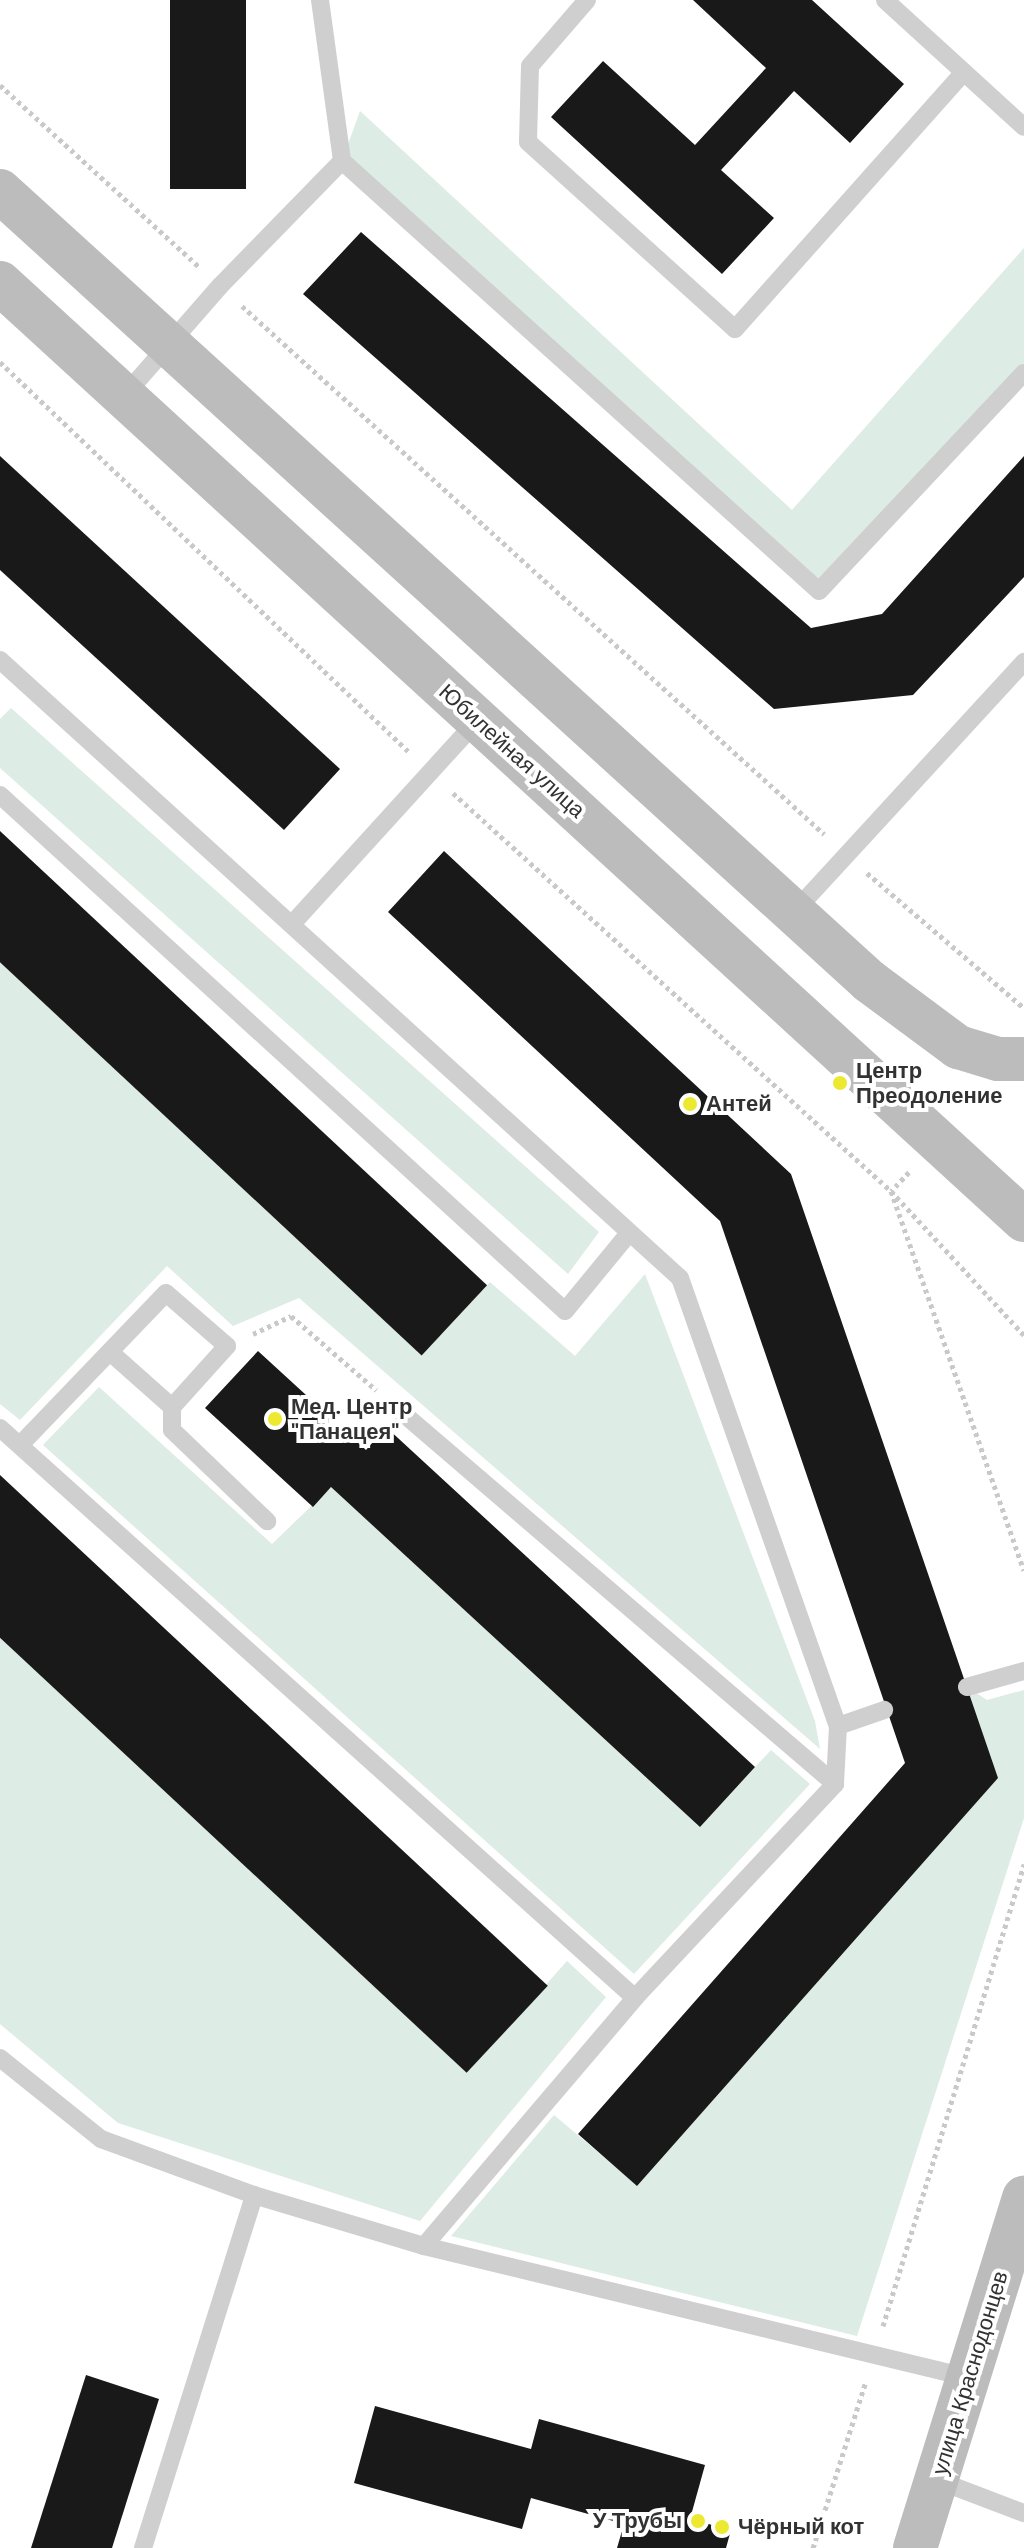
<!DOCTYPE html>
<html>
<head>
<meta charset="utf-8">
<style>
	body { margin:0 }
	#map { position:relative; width:1024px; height:2548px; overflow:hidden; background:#fff; font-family:"DM Sans",sans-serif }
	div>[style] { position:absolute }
	.green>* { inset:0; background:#ddece5 }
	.building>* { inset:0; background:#191919; transform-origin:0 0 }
	.path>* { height:5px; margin-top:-2.5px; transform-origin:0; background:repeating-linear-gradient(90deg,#c9c9c9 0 4px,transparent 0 8px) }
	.lane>* { height:18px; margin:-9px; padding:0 9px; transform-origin:9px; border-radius:9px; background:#cfcfcf }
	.secondary>* { height:44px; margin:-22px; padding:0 22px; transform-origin:22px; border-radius:22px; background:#bcbcbc }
	.dots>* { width:22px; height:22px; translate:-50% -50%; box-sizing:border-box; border:4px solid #fff; border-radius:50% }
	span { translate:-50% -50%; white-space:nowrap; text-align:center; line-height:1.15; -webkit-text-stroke:8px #fff; paint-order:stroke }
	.street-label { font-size:22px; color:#323232 }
	.poi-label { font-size:22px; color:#323232; font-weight:700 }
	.left { translate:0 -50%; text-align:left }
	.right { translate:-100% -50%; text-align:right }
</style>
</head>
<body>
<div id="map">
	<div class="green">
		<i style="clip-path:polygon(360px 111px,792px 510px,1024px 248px,1024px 373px,819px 591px,342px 161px)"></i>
		<i style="clip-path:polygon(11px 708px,599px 1232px,568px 1274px,0 768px,0 719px)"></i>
		<i style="clip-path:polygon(0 927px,442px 1334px,490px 1282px,575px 1356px,645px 1274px,815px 1721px,820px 1749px,299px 1298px,233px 1326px,167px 1266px,20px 1420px,0 1404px)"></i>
		<i style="clip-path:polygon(99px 1387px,272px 1544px,331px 1487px,700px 1826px,771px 1750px,810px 1784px,634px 1974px,43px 1445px)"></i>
		<i style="clip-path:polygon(0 1594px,489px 2049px,567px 1961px,606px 1997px,420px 2221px,118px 2123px,0 2024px)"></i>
		<i style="clip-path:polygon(967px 1687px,987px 1700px,1024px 1690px,1024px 1818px,857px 2336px,451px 2236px,554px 2115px,637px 2185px,997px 1778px)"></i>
	</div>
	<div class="building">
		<i style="left:170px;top:0;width:76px;height:189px"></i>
		<i style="clip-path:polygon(693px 0,812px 0,904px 84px,850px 143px,794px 91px,721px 170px,774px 218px,722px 274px,551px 117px,603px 61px,695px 145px,766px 68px)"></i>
		<i style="clip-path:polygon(361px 232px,811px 628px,882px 614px,1024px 456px,1024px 577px,913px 695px,774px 709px,303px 294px)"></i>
		<i style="clip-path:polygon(0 456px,340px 769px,284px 830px,0 570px)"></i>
		<i style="left:0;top:831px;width:666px;height:96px;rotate:43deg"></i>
		<i style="clip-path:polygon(444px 851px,791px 1174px,998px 1778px,637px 2186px,578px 2134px,905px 1763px,720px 1221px,388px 912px)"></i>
		<i style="clip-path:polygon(258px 1351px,366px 1450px,386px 1427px,755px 1767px,700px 1827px,331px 1487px,313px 1507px,205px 1408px)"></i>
		<i style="left:0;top:1475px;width:749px;height:119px;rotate:43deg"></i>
		<i style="clip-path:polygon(86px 2375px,159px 2399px,112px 2548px,31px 2548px)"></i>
		<i style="clip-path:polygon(375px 2406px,531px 2449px,539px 2419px,705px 2465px,690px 2519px,731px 2530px,726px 2548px,617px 2548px,624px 2524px,531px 2498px,522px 2529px,354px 2483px)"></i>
	</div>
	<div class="path">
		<i style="left:0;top:85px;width:270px;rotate:42.4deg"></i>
		<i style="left:242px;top:306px;width:786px;rotate:42.21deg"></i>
		<i style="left:0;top:362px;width:567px;rotate:43.64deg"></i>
		<i style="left:453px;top:793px;width:592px;rotate:42.26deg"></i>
		<i style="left:891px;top:1191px;width:196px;rotate:47.3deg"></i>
		<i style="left:867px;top:873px;width:207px;rotate:40.7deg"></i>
		<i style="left:909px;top:1172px;width:26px;rotate:133deg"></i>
		<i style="left:891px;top:1191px;width:402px;rotate:70.7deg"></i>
		<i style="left:253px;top:1334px;width:42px;rotate:-25.3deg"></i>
		<i style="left:291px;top:1316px;width:113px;rotate:41deg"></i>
		<i style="left:883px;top:2326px;width:483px;rotate:-73deg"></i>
		<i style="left:813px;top:2548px;width:175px;rotate:-72.4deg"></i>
	</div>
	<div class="lane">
		<i style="left:320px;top:0;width:162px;rotate:82.2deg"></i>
		<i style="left:342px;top:161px;width:642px;rotate:42.03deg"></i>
		<i style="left:819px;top:591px;width:299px;rotate:-46.8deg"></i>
		<i style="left:587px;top:0;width:87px;rotate:130.8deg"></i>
		<i style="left:530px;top:66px;width:76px;rotate:91.5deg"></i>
		<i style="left:528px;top:142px;width:279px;rotate:42.1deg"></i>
		<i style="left:735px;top:329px;width:344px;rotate:-48.3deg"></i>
		<i style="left:885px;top:0;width:188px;rotate:42.4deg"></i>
		<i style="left:124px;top:396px;width:146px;rotate:-48.9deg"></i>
		<i style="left:220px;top:286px;width:175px;rotate:-45.7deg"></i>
		<i style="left:0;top:660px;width:919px;rotate:42.27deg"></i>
		<i style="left:680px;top:1278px;width:475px;rotate:70.6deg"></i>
		<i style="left:838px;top:1726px;width:58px;rotate:93deg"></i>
		<i style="left:835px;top:1784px;width:293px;rotate:133.1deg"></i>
		<i style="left:635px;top:1998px;width:326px;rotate:130.4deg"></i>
		<i style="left:0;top:795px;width:765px;rotate:42.4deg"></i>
		<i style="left:565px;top:1311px;width:101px;rotate:-50.6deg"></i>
		<i style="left:794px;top:912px;width:340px;rotate:-47.4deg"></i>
		<i style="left:293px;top:923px;width:275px;rotate:-47.7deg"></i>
		<i style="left:110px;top:1352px;width:83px;rotate:41.6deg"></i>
		<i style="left:398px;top:1409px;width:576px;rotate:40.63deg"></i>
		<i style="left:0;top:1428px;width:853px;rotate:41.91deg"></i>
		<i style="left:21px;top:1444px;width:209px;rotate:-46.2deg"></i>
		<i style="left:166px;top:1293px;width:81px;rotate:41deg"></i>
		<i style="left:227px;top:1346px;width:82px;rotate:132deg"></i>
		<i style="left:172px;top:1407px;width:23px;rotate:90deg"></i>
		<i style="left:172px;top:1430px;width:132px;rotate:43.8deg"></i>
		<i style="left:967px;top:1687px;width:59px;rotate:-15.7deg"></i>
		<i style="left:838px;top:1726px;width:49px;rotate:-19.2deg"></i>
		<i style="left:0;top:2058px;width:129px;rotate:38.7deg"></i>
		<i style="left:101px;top:2139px;width:163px;rotate:20.1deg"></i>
		<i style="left:254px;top:2195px;width:177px;rotate:16.7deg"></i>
		<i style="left:424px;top:2246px;width:562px;rotate:13.59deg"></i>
		<i style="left:937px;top:2480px;width:93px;rotate:20.8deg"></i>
		<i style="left:143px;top:2548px;width:370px;rotate:-72.5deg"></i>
	</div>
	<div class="secondary">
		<i style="left:0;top:191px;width:1174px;rotate:42.27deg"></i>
		<i style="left:869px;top:981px;width:111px;rotate:36.6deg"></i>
		<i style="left:958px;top:1047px;width:42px;rotate:16.7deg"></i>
		<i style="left:998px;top:1059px;width:26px"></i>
		<i style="left:0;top:283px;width:1388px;rotate:42.46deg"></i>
		<i style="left:915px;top:2548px;width:367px;rotate:-72.7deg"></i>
	</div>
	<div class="dots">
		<i style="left:840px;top:1083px;background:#ede930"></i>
		<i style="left:690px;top:1104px;background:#ede930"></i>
		<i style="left:275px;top:1419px;background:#ede930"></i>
		<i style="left:698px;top:2521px;background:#ede930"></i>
		<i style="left:722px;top:2527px;background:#ede930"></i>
	</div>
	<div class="street-label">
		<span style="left:512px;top:751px;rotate:42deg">Юбилейная улица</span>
		<span style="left:970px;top:2373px;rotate:-73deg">улица Краснодонцев</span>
	</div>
	<div class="poi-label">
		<span class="left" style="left:856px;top:1083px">Центр<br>Преодоление</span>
		<span class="left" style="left:706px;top:1104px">Антей</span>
		<span class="left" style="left:291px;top:1419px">Мед. Центр<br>"Панацея"</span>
		<span class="right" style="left:682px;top:2521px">У Трубы</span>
		<span class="left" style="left:738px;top:2527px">Чёрный кот</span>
	</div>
</div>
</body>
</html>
